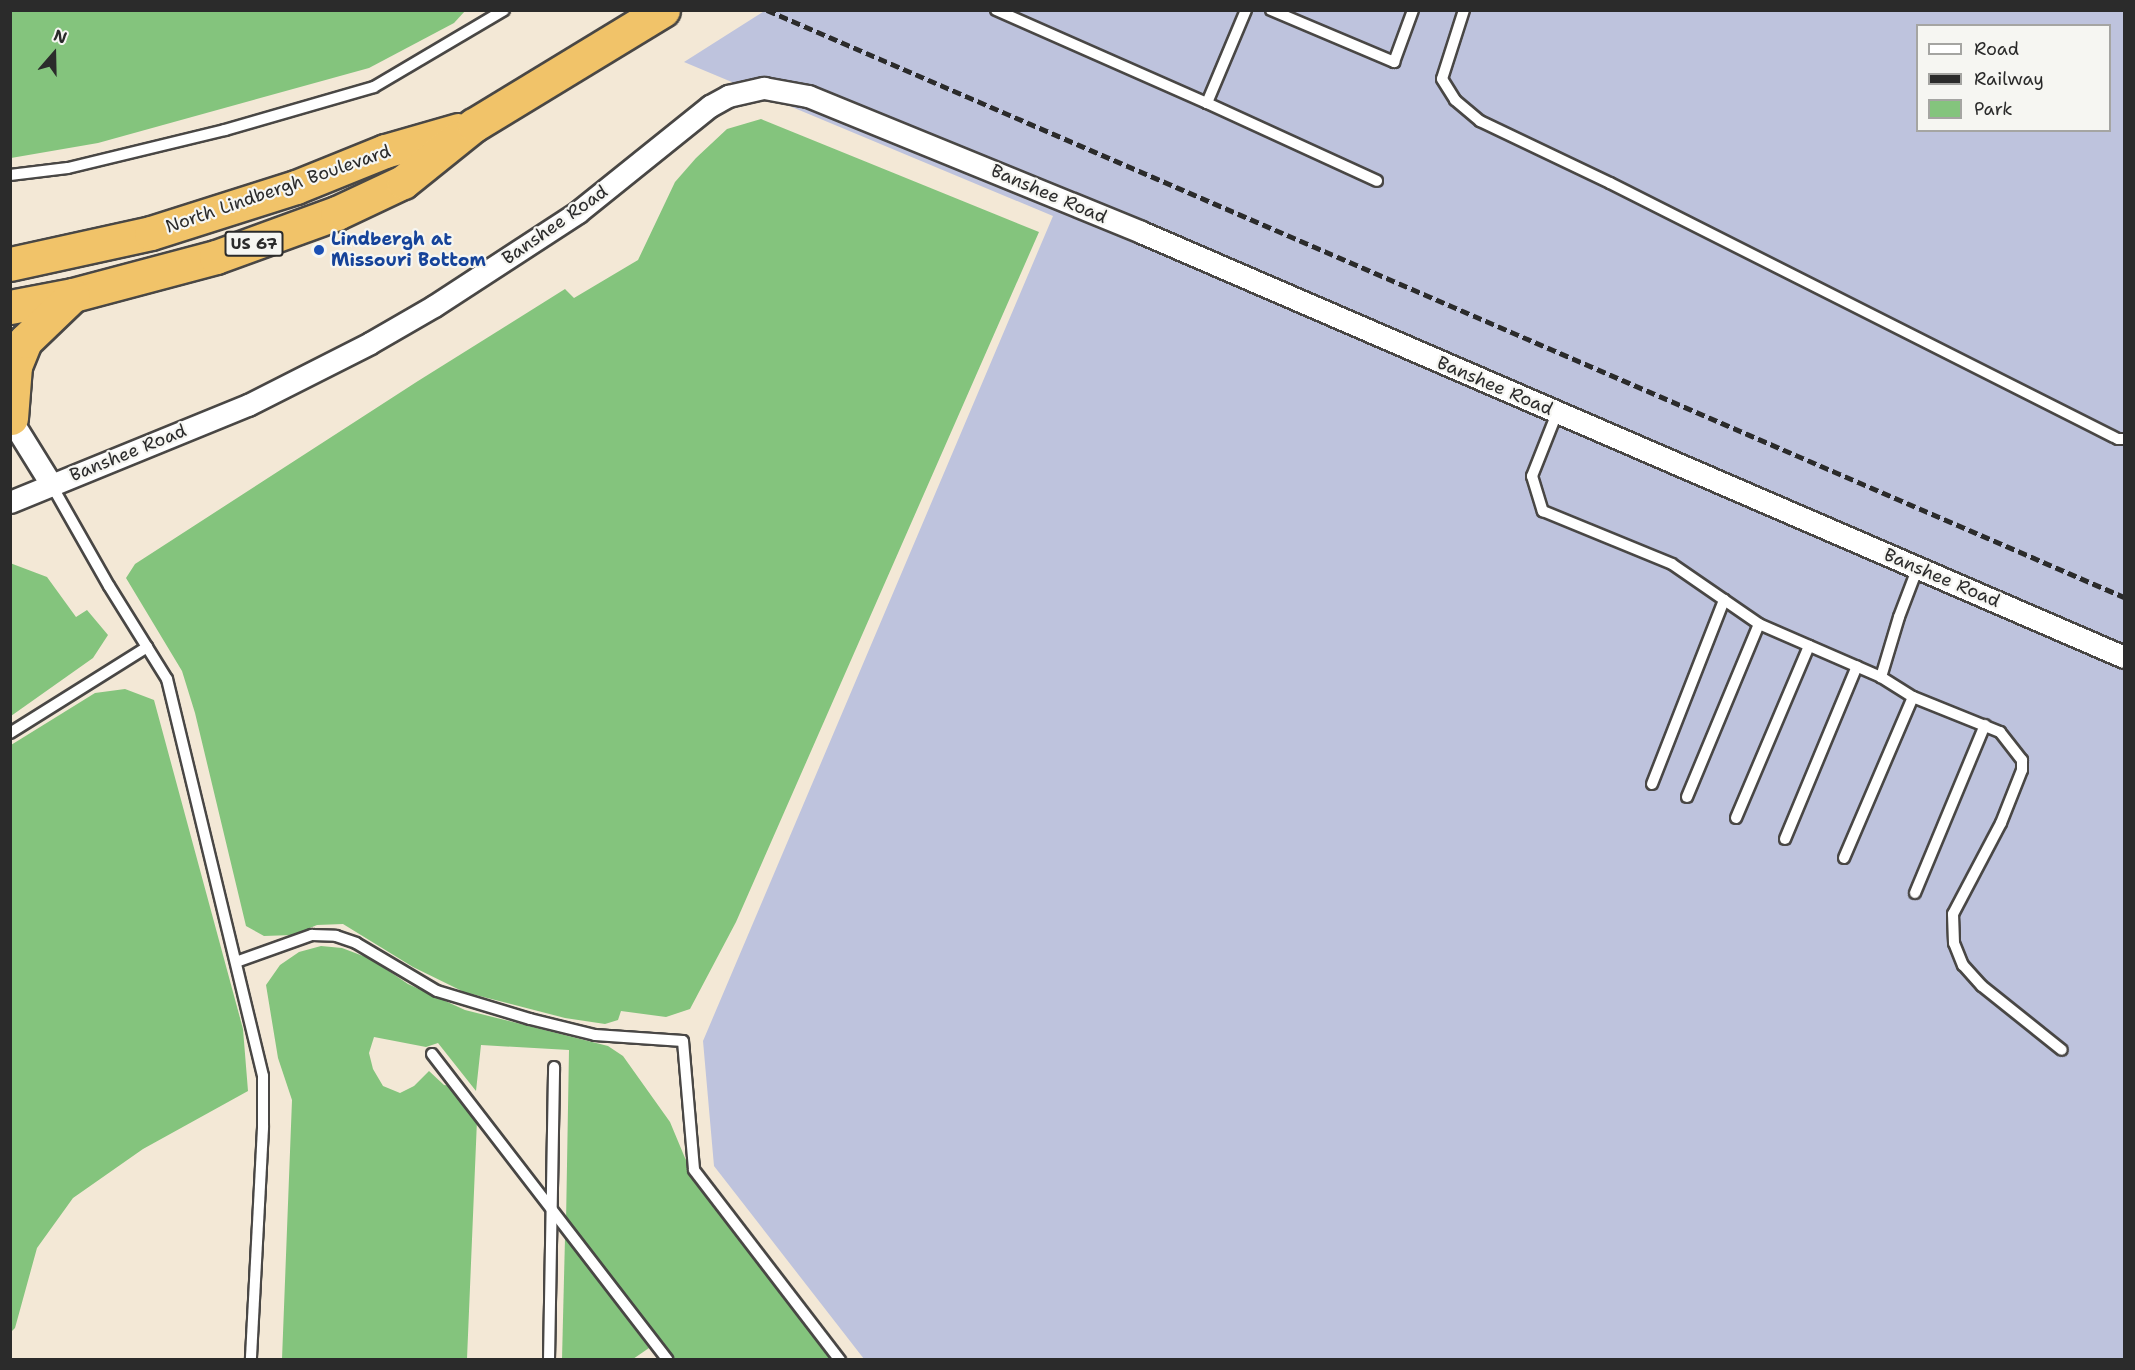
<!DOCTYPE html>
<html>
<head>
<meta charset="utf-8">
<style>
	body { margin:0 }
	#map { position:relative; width:2135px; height:1370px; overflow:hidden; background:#f3e8d6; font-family:"Shantell Sans",sans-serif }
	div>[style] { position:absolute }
	.industrial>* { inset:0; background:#bec3dd }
	.green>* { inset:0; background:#84c47d }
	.roads { filter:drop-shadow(2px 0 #494745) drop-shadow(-2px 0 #494745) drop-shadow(0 2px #494745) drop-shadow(0 -2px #494745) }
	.service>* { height:10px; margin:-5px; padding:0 5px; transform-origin:5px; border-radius:5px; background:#fff }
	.minor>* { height:21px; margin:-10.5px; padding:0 10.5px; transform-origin:10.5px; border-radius:10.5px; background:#fff }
	.trunk>* { height:33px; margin:-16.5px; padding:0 16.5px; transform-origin:16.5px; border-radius:16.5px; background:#f1c369 }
	.rail>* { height:4.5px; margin-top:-2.25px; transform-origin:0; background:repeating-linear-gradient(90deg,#2b2b2b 0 9px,transparent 0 13.5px) }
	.dots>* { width:16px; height:16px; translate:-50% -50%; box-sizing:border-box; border:3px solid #f6f6f2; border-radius:50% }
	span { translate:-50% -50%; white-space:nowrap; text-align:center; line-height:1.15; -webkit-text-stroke:4.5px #f6f6f2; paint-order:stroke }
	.shield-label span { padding:2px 4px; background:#f6f6f2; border:2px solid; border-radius:4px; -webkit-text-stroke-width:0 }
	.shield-label { font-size:16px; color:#2b2b2b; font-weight:700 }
	.street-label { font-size:18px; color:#2b2b2b }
	.transit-label { font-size:18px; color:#164399; font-weight:700 }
	.left { translate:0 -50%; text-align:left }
	.frame { position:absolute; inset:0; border:12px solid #2b2b2b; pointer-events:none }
	.legend { position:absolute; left:1916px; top:24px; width:195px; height:108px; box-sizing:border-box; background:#f6f6f2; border:2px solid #a5a5a2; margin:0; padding:8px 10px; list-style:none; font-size:18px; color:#2b2b2b }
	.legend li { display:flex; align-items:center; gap:12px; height:30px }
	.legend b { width:30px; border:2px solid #a5a5a2 }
	.north { position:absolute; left:24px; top:24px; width:60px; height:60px; -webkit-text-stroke:4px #f6f6f2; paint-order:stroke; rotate:20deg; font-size:16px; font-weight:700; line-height:24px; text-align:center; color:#2b2b2b }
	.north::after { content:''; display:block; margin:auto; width:21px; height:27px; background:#2b2b2b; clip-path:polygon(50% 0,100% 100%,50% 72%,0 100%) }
</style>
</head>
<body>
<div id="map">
	<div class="industrial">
		<i style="clip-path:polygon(evenodd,766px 10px,2124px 11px,2124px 1359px,864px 1359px,714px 1166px,703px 1041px,1053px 216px,684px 62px,766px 10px,1918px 26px,2110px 26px,2110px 130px,1918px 130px,1918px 26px)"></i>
	</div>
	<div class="green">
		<i style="clip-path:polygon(11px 10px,465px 10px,465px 11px,454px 23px,369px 68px,98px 143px,11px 158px)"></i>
		<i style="clip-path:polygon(761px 119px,1039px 232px,736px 922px,690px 1009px,666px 1017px,621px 1011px,618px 1020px,605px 1024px,565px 1018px,464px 992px,413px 967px,343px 924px,317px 925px,293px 935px,264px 936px,246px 926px,195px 713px,182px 671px,126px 578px,135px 564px,418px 381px,565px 289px,574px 298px,638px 260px,675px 182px,696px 158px,727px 129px)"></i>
		<i style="clip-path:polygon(10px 563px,47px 577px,76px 617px,87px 610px,108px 635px,93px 658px,11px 716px)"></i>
		<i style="clip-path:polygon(125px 689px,154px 700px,243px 1029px,248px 1091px,143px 1149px,73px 1198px,37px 1248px,15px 1328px,11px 1332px,11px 745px,95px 693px)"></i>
		<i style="clip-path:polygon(321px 946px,342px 948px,371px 959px,408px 984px,465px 1010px,608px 1046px,623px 1056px,670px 1122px,685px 1158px,715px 1206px,833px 1359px,672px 1359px,566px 1222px,569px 1050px,481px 1045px,476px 1091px,438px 1043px,426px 1047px,374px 1037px,369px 1053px,373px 1069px,383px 1086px,400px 1093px,414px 1086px,429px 1071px,444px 1085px,452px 1086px,477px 1120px,467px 1359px,282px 1359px,292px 1100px,278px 1058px,266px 985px,280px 965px,299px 952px)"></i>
		<i style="clip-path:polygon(565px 1238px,649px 1348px,633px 1359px,562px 1359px)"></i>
	</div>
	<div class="roads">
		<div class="service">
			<i style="left:996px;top:10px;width:231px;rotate:23.8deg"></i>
			<i style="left:1246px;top:10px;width:101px;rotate:112.8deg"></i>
			<i style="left:1207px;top:103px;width:187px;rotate:24.6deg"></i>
			<i style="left:1271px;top:10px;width:134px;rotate:22.9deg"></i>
			<i style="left:1394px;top:62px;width:55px;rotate:-69.9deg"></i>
			<i style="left:1464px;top:10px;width:72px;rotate:107.7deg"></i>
			<i style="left:1442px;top:79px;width:25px;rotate:58deg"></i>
			<i style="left:1455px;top:100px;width:33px;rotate:40deg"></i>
			<i style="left:1480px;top:121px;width:144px;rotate:25.5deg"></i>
			<i style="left:1610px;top:183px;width:569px;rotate:26.75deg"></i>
			<i style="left:2118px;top:439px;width:6px"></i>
			<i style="left:10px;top:175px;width:58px;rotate:-6.9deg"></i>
			<i style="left:68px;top:168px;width:162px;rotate:-13.6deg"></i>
			<i style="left:225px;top:130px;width:155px;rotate:-16.1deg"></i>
			<i style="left:374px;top:87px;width:151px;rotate:-30.6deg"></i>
			<i style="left:1557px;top:413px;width:68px;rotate:111.6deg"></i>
			<i style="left:1532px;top:476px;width:37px;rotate:73deg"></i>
			<i style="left:1543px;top:511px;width:139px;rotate:22.3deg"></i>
			<i style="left:1672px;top:564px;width:106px;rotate:34.6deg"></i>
			<i style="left:1759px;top:624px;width:133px;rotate:23.5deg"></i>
			<i style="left:51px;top:484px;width:117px;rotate:60.4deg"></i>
			<i style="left:109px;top:586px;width:110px;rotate:58.1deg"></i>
			<i style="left:167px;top:679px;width:408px;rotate:76.4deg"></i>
			<i style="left:263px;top:1076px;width:52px;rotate:90deg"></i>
			<i style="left:263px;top:1128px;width:232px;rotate:93deg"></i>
			<i style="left:1918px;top:567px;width:53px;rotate:110.8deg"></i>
			<i style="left:1899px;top:617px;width:63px;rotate:106.7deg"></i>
			<i style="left:1881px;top:677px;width:38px;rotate:32deg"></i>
			<i style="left:1913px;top:697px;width:94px;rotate:21.9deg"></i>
			<i style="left:2000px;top:732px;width:36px;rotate:52deg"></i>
			<i style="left:2022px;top:760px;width:10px;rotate:90deg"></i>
			<i style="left:2022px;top:770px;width:57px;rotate:111.6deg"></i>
			<i style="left:2001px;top:823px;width:103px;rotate:117.8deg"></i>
			<i style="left:1953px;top:914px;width:29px;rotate:88deg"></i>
			<i style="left:1954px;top:943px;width:24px;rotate:68deg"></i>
			<i style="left:1963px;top:965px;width:28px;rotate:48deg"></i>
			<i style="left:1982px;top:986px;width:102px;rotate:38.7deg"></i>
			<i style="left:10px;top:733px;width:162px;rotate:-32.1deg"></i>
			<i style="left:1652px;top:784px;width:198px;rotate:-68.6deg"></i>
			<i style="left:1687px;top:797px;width:187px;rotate:-67.4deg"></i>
			<i style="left:1736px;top:818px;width:187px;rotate:-67deg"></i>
			<i style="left:1785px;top:839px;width:187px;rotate:-67.4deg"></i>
			<i style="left:1844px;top:858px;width:175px;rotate:-66.8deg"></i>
			<i style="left:1915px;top:893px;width:182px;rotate:-67.4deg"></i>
			<i style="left:236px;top:962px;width:81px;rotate:-19.6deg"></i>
			<i style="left:312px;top:935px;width:24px;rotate:2deg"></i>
			<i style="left:336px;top:936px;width:21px;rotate:19deg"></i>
			<i style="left:356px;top:943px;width:94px;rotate:30.7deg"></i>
			<i style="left:437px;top:991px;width:97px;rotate:16.8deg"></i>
			<i style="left:530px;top:1019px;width:67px;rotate:13.8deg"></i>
			<i style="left:595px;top:1035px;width:88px;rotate:3.9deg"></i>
			<i style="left:683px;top:1041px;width:129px;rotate:85.1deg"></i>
			<i style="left:694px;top:1170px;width:240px;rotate:52.5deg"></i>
			<i style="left:432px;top:1054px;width:386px;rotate:52.4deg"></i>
			<i style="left:549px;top:1360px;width:293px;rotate:-89deg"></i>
		</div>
		<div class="minor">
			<i style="left:10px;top:418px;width:78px;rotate:58.2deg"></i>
			<i style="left:10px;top:502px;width:257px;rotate:-22.2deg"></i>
			<i style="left:248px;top:405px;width:137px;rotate:-26.9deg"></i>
			<i style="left:370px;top:343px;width:74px;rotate:-30deg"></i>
			<i style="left:434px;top:306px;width:172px;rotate:-33.1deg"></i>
			<i style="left:578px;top:212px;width:169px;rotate:-38.8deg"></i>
			<i style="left:710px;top:106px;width:21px;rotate:-29deg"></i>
			<i style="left:728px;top:96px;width:37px;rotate:-13deg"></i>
			<i style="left:764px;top:88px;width:45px;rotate:10.3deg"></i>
			<i style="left:808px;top:96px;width:360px;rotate:22.2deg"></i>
			<i style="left:1141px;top:232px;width:1071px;rotate:23.38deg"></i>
		</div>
		<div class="trunk">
			<i style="left:10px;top:264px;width:144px;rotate:-12.4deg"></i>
			<i style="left:151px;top:233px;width:152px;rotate:-17.6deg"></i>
			<i style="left:296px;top:187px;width:96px;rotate:-22deg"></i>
			<i style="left:385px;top:151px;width:76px;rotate:-16deg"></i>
			<i style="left:10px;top:307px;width:64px;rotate:-10.8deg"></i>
			<i style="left:73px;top:295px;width:148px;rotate:-14.9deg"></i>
			<i style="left:216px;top:257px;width:129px;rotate:-20deg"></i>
			<i style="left:337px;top:213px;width:73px;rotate:-25.2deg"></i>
			<i style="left:403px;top:182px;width:91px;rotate:-38.8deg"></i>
			<i style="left:474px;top:125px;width:221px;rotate:-31.3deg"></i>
			<i style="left:11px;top:418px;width:52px;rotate:-85.6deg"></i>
			<i style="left:15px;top:366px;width:27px;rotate:-68deg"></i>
			<i style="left:25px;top:341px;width:66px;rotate:-43.8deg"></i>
		</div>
	</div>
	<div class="rail">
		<i style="left:767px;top:10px;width:1479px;rotate:23.39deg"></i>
	</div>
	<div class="dots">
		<i style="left:319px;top:250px;background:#1a4fb4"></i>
	</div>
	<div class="shield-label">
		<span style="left:254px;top:244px">US 67</span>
	</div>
	<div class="street-label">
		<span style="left:278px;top:189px;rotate:-19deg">North Lindbergh Boulevard</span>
		<span style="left:1049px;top:194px;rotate:23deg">Banshee Road</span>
		<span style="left:555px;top:225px;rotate:-35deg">Banshee Road</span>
		<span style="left:1495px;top:386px;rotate:23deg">Banshee Road</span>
		<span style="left:128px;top:453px;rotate:-22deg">Banshee Road</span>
		<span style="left:1942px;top:578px;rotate:23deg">Banshee Road</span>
	</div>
	<div class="transit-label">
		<span class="left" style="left:331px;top:250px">Lindbergh at<br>Missouri Bottom</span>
	</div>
	<div class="frame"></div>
	<ul class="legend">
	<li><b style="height:8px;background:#fff"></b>Road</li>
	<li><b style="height:8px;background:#2b2b2b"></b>Railway</li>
	<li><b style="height:16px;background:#84c47d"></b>Park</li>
	</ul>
	<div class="north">N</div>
</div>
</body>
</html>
